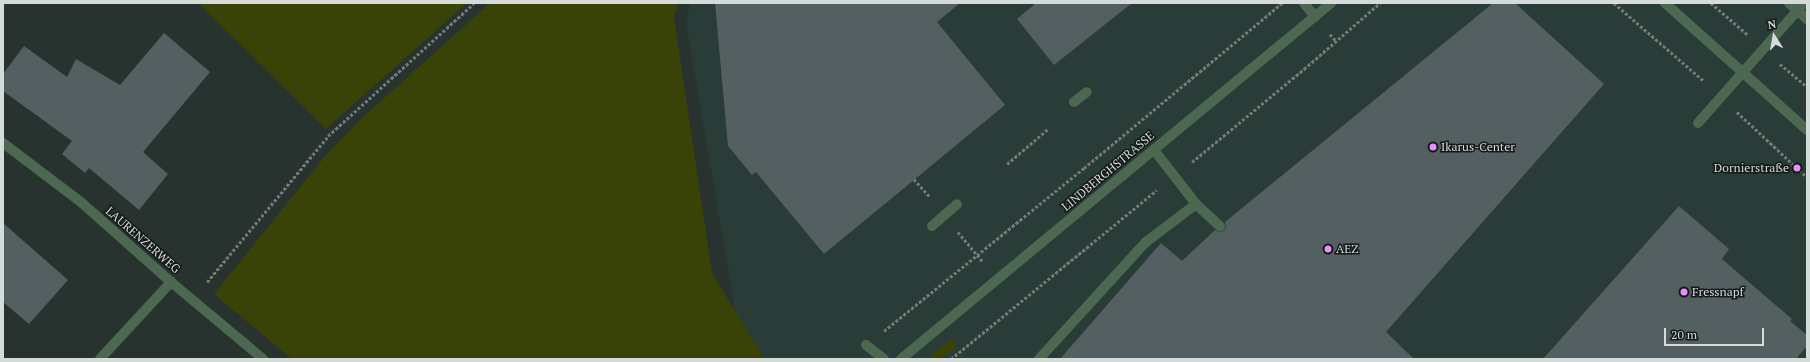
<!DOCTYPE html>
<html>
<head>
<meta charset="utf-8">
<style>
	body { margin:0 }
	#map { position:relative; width:1810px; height:362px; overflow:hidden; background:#28322f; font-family:"PT Serif",serif }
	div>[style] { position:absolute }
	.built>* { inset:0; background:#293c37 }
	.green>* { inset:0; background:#394307 }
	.building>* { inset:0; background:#535f60 }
	.path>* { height:2.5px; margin-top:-1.25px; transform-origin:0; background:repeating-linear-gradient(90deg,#727b79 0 3px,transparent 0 5px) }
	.lane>* { height:10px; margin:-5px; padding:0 5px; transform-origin:5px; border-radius:5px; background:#4c6850 }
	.street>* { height:10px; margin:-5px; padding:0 5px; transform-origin:5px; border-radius:5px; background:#4c6850 }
	.dots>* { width:11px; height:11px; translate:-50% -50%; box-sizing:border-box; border:2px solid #141918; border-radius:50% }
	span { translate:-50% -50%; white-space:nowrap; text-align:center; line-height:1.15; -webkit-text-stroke:3px #141918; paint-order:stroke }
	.poi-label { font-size:12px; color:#d4dbd9 }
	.left { translate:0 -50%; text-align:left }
	.right { translate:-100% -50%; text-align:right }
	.street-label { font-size:12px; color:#d4dbd9 }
	.frame { position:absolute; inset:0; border:4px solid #d4dbd9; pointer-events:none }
	.north { position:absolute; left:1754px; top:16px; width:40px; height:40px; -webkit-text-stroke:3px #141918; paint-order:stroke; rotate:349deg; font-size:11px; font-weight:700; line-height:16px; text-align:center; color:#d4dbd9 }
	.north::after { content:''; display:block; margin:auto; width:14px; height:18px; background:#d4dbd9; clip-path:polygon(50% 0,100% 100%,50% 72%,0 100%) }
	.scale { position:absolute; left:1664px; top:328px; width:100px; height:18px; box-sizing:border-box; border:2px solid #d4dbd9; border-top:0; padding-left:5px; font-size:12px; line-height:14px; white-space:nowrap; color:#d4dbd9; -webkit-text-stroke:3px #141918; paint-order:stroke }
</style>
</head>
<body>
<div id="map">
	<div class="built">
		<i style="clip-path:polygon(690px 3px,1807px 3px,1807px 359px,765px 359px,735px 311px,686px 23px)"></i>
	</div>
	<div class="green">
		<i style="clip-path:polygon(198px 3px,467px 3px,326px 129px)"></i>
		<i style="clip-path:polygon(490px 3px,678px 3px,674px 17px,712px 273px,765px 359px,292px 359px,214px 294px,326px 155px,363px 117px)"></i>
		<i style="clip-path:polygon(952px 338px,957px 347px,941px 359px,927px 359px)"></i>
	</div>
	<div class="building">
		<i style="clip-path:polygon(715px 3px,960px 3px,937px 22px,1005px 105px,824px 254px,756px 172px,752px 175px,728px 146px)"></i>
		<i style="clip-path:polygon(1036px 3px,1132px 3px,1054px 65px,1017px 19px)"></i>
		<i style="clip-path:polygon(1493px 3px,1515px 3px,1604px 84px,1386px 332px,1414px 359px,1060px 359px,1161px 243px,1182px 261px,1215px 230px,1219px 232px,1224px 231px,1226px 227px,1225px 222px)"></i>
		<i style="clip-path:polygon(164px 33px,210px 72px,143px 152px,168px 174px,139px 210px,89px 168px,85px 173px,62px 154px,72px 141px,3px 91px,3px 74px,24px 46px,67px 77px,76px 59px,120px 85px)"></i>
		<i style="clip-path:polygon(1679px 206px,1729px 249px,1722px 259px,1792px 319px,1790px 321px,1807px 335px,1807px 346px,1796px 359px,1543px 359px)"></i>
		<i style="clip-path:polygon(3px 223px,68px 280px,29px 324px,3px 302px)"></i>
	</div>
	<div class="path">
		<i style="left:1614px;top:3px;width:119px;rotate:40.9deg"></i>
		<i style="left:1711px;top:3px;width:48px;rotate:40.7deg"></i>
		<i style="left:1330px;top:34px;width:9px;rotate:49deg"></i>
		<i style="left:1780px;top:64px;width:35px;rotate:40deg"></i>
		<i style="left:1737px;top:112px;width:96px;rotate:42.9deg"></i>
		<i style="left:1192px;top:162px;width:146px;rotate:-39.7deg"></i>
		<i style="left:1304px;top:69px;width:101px;rotate:-41deg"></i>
		<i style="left:1007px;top:164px;width:55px;rotate:-40.6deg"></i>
		<i style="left:914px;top:179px;width:24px;rotate:48deg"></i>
		<i style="left:958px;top:232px;width:39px;rotate:50deg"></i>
		<i style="left:207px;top:282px;width:190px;rotate:-50.3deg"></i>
		<i style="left:328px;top:136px;width:197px;rotate:-42.3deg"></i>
		<i style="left:884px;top:331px;width:258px;rotate:-39.2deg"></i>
		<i style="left:1084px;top:168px;width:258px;rotate:-39.8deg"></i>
		<i style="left:951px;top:359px;width:266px;rotate:-39.4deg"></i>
	</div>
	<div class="lane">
		<i style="left:1304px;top:3px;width:18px;rotate:52deg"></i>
		<i style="left:1789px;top:3px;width:24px;rotate:42deg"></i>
		<i style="left:1074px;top:102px;width:16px;rotate:-38deg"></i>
		<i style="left:1698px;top:123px;width:160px;rotate:-48.5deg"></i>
		<i style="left:1154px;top:150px;width:68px;rotate:52.1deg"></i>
		<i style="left:1196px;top:204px;width:33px;rotate:43deg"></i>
		<i style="left:932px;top:226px;width:33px;rotate:-41deg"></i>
		<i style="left:866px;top:345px;width:23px;rotate:38deg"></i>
		<i style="left:1039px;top:359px;width:159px;rotate:-47.6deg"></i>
		<i style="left:1146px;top:242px;width:63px;rotate:-37.2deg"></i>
	</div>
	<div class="street">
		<i style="left:1665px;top:3px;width:191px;rotate:41.8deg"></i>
		<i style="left:3px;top:143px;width:99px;rotate:37.2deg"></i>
		<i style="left:82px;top:203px;width:119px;rotate:41.6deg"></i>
		<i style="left:171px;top:282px;width:120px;rotate:39.9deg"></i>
		<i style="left:100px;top:359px;width:105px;rotate:-47.3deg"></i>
		<i style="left:901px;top:359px;width:558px;rotate:-39.62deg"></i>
	</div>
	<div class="dots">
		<i style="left:1433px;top:147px;background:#ea8dfd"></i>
		<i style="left:1797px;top:168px;background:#ea8dfd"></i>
		<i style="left:1328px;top:249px;background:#ea8dfd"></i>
		<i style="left:1684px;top:292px;background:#ea8dfd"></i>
	</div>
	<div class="poi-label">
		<span class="left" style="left:1441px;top:147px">Ikarus-Center</span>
		<span class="right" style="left:1789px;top:168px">Dornierstraße</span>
		<span class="left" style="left:1336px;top:249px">AEZ</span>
		<span class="left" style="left:1692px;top:292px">Fressnapf</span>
	</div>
	<div class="street-label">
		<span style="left:1108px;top:171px;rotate:-40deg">LINDBERGHSTRASSE</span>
		<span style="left:143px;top:240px;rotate:41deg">LAURENZERWEG</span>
	</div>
	<div class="frame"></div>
	<div class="north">N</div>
	<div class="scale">20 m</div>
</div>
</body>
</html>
